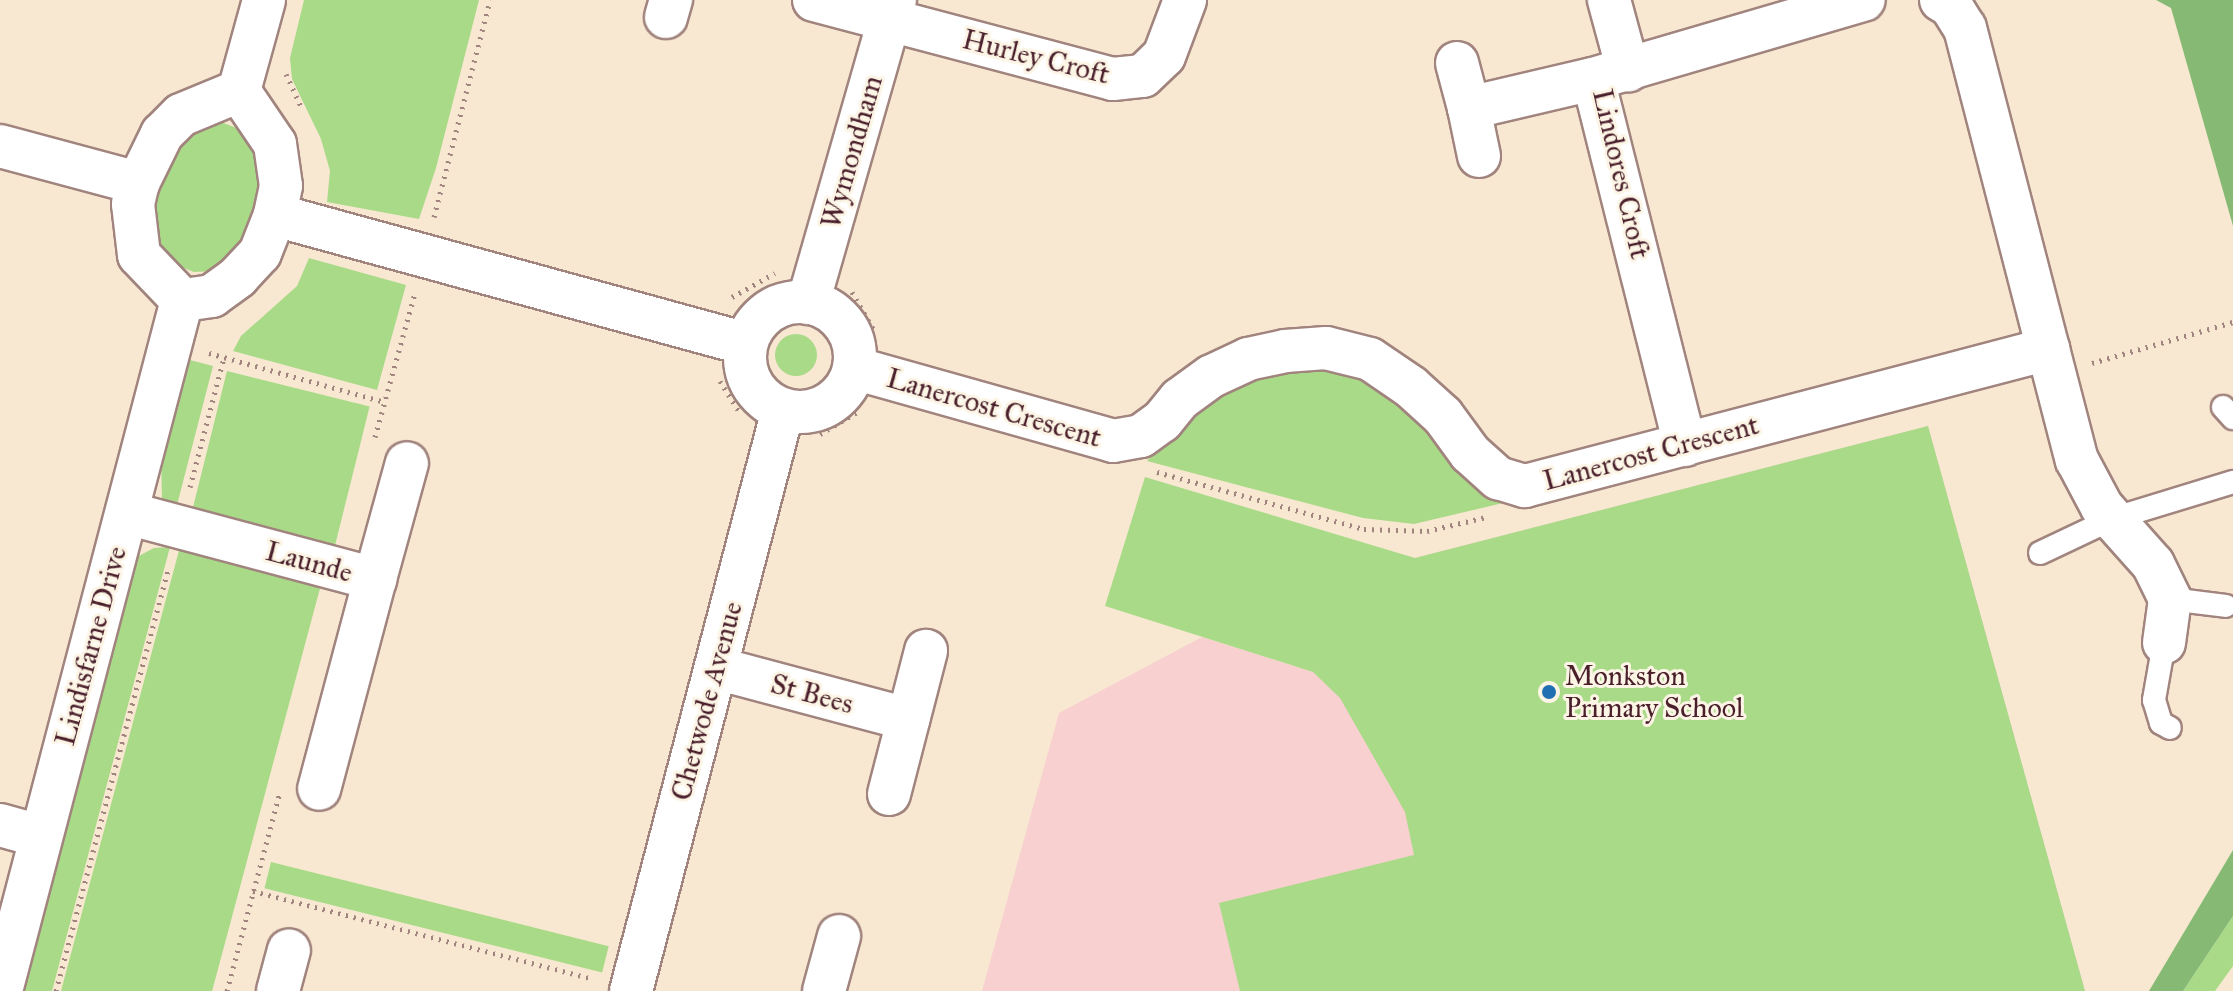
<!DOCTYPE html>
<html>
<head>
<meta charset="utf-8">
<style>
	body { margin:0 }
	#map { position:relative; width:2233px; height:991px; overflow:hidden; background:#f8e8d1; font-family:"IM FELL Great Primer",serif }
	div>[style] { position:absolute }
	.built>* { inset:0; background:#f7d0cf }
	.green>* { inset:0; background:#a9da88; transform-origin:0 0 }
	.round { border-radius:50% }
	.forest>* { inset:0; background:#86ba74 }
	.path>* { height:5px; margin-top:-2.5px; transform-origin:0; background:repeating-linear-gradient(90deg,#a1847e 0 2px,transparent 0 8px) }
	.roads { filter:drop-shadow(2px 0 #a1847e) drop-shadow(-2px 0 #a1847e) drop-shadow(0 2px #a1847e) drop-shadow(0 -2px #a1847e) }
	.service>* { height:22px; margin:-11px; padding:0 11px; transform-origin:11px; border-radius:11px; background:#fff }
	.minor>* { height:42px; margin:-21px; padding:0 21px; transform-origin:21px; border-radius:21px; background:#fff }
	.minor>.ring { margin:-21px; padding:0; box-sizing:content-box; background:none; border:42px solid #fff; border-radius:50% }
	.dots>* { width:22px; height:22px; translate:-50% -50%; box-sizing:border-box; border:4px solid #fcf5e5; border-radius:50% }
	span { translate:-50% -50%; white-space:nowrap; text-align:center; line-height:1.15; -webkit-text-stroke:6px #fcf5e5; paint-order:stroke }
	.street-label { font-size:28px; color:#4a1f2b }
	.poi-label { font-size:28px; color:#4a1f2b }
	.left { translate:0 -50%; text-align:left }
</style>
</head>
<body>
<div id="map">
	<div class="built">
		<i style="clip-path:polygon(1928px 426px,2085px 991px,982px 991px,1059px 713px,1202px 637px,1313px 672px,1354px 543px,1415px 558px)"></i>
	</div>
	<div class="green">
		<i style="clip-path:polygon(304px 0,479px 0,436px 168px,419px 219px,327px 202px,330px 171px,321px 139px,292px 79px,290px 58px)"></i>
		<i style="clip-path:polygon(218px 121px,245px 131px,262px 156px,260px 186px,251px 221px,233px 255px,215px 271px,194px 272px,171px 263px,158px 246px,154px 219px,159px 188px,173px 157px,191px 135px)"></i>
		<i style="clip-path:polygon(309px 258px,406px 285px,377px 390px,233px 351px,241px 336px,297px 286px)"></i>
		<i class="round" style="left:775px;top:334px;width:42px;height:42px"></i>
		<i style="clip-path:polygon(186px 359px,213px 366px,177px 505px,162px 501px,161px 456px)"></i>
		<i style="clip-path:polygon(1273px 369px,1316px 369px,1361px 378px,1408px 400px,1520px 499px,1414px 524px,1363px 518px,1147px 461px,1200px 400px)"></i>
		<i style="left:227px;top:371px;width:147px;height:145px;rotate:14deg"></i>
		<i style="clip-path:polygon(1928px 426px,2085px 991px,1240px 991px,1219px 903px,1414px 855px,1405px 812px,1340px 698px,1313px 672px,1105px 606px,1145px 477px,1415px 558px)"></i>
		<i style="left:181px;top:543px;width:146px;height:464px;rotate:15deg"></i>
		<i style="clip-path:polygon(170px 547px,52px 991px,18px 991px,131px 560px,154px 548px)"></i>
		<i style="left:271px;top:862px;width:348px;height:27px;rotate:14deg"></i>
		<i style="clip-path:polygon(2233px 916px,2233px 966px,2215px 991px,2183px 991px)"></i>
	</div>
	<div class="forest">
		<i style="clip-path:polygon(2156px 0,2233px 0,2233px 226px,2171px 8px)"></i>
		<i style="clip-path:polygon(2233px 850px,2233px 916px,2183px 991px,2149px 991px)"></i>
	</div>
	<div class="path">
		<i style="left:286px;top:74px;width:38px;rotate:65deg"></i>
		<i style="left:434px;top:217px;width:224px;rotate:-75.5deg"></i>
		<i style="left:852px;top:292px;width:46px;rotate:60.1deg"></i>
		<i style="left:732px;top:297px;width:49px;rotate:-29.2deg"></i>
		<i style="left:209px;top:353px;width:183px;rotate:15.6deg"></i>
		<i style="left:2092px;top:363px;width:147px;rotate:-16.2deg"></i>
		<i style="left:720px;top:381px;width:38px;rotate:58deg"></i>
		<i style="left:820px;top:434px;width:45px;rotate:-30.5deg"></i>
		<i style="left:375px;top:437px;width:149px;rotate:-74.5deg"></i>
		<i style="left:1157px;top:472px;width:215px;rotate:15.4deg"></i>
		<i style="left:1364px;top:529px;width:63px;rotate:1.8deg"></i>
		<i style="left:1427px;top:531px;width:61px;rotate:-13.3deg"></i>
		<i style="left:190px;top:487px;width:134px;rotate:-75.3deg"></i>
		<i style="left:253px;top:891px;width:351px;rotate:14.5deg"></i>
		<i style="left:56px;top:991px;width:439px;rotate:-75.1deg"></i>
		<i style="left:227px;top:991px;width:203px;rotate:-75.1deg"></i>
	</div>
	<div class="roads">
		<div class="service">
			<i style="left:2223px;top:407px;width:15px;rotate:48deg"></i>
			<i style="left:2040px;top:553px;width:80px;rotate:-25.3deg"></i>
			<i style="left:2112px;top:519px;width:127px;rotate:-17deg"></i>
			<i style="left:2170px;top:599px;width:56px;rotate:7.1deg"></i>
			<i style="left:2164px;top:643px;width:58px;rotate:100deg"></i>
			<i style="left:2154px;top:700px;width:24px;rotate:73deg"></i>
			<i style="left:2161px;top:723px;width:10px;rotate:29deg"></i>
		</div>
		<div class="minor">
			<i style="left:814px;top:0;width:309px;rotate:14.8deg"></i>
			<i style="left:1113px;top:79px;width:30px;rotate:-6deg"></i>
			<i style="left:1143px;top:76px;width:29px;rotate:-44deg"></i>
			<i style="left:1164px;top:56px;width:60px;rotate:-69.4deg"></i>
			<i style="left:1609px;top:0;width:73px;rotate:74.8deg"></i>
			<i style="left:1941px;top:0;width:12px;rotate:31deg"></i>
			<i style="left:1951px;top:6px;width:26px;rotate:58deg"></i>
			<i style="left:1965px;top:28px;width:446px;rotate:75.5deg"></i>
			<i style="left:2077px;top:460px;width:53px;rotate:62deg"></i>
			<i style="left:2102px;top:507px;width:76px;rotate:48.2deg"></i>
			<i style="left:2153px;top:564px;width:39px;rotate:64deg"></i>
			<i style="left:2170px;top:599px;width:44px;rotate:97.8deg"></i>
			<i style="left:666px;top:17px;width:18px;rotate:-74deg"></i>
			<i style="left:1457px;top:63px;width:47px;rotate:75.1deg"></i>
			<i style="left:1469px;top:108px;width:127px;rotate:-13.2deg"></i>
			<i style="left:239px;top:91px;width:64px;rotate:55.8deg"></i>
			<i style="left:275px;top:144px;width:42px;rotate:81.9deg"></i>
			<i style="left:281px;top:186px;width:30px;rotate:102deg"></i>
			<i style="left:275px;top:215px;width:41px;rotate:111.5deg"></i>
			<i style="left:260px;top:253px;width:33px;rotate:133deg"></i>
			<i style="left:238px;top:277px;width:32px;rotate:144deg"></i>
			<i style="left:212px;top:296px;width:30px;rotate:172deg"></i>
			<i style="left:182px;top:300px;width:62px;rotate:-133.7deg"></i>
			<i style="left:139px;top:255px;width:51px;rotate:-96.7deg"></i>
			<i style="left:133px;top:204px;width:22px;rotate:-77deg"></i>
			<i style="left:138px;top:183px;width:55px;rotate:-63.9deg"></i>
			<i style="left:162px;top:134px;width:27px;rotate:-45deg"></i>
			<i style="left:181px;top:115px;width:63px;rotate:-22.5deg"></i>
			<i style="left:239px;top:91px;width:94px;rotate:-74.6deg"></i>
			<i style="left:1469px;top:108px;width:49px;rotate:78.2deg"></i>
			<i style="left:0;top:146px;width:143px;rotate:15deg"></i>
			<i style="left:275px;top:215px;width:488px;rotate:15.3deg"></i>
			<i class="ring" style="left:745px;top:302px;width:68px;height:68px"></i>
			<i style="left:808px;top:303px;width:315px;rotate:-74deg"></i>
			<i style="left:854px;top:368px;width:269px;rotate:15.7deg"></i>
			<i style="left:1113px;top:441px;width:28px;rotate:-10deg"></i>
			<i style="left:1141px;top:436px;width:26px;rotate:-36deg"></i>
			<i style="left:1162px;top:421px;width:28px;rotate:-51deg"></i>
			<i style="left:1180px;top:399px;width:39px;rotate:-36deg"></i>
			<i style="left:1212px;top:376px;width:40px;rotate:-25deg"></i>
			<i style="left:1248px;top:359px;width:38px;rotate:-12deg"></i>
			<i style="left:1285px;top:351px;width:41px;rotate:-4.2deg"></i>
			<i style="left:1326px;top:348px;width:45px;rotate:14deg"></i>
			<i style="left:1370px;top:359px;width:50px;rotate:34.3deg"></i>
			<i style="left:1411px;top:387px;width:43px;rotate:42.2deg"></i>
			<i style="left:1443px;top:416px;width:46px;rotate:53.9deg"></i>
			<i style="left:1470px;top:453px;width:38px;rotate:42deg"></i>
			<i style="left:1498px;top:478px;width:28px;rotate:17deg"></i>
			<i style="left:1525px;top:486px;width:541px;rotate:-14.68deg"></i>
			<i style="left:1685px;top:445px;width:377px;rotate:-104.1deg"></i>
			<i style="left:1593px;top:79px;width:282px;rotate:-16.3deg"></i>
			<i style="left:127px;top:513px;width:257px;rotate:14.9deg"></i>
			<i style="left:375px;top:579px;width:217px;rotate:104.9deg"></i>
			<i style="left:375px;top:579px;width:120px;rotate:-74.6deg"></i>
			<i style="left:716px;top:668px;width:199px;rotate:14.9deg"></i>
			<i style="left:889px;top:794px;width:148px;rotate:-75.5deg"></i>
			<i style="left:0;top:825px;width:41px;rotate:15.4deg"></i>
			<i style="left:1px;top:991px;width:714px;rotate:-75.32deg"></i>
			<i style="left:278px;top:991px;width:42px;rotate:-75deg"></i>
			<i style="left:631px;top:991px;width:601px;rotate:-75.34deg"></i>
			<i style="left:824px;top:991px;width:57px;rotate:-74.7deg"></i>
		</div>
	</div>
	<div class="dots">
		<i style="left:1549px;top:692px;background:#1f6fb2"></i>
	</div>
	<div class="street-label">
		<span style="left:1036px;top:57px;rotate:14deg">Hurley Croft</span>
		<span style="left:852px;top:152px;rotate:-74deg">Wymondham</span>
		<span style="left:1621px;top:174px;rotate:77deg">Lindores Croft</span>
		<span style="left:994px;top:408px;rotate:16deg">Lanercost Crescent</span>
		<span style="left:1651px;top:453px;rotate:-15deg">Lanercost Crescent</span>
		<span style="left:309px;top:562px;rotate:15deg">Launde</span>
		<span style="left:91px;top:646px;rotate:-75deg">Lindisfarne Drive</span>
		<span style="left:812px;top:694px;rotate:15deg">St Bees</span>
		<span style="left:707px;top:701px;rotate:-75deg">Chetwode Avenue</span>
	</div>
	<div class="poi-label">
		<span class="left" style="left:1565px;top:692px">Monkston<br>Primary School</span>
	</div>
</div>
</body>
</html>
